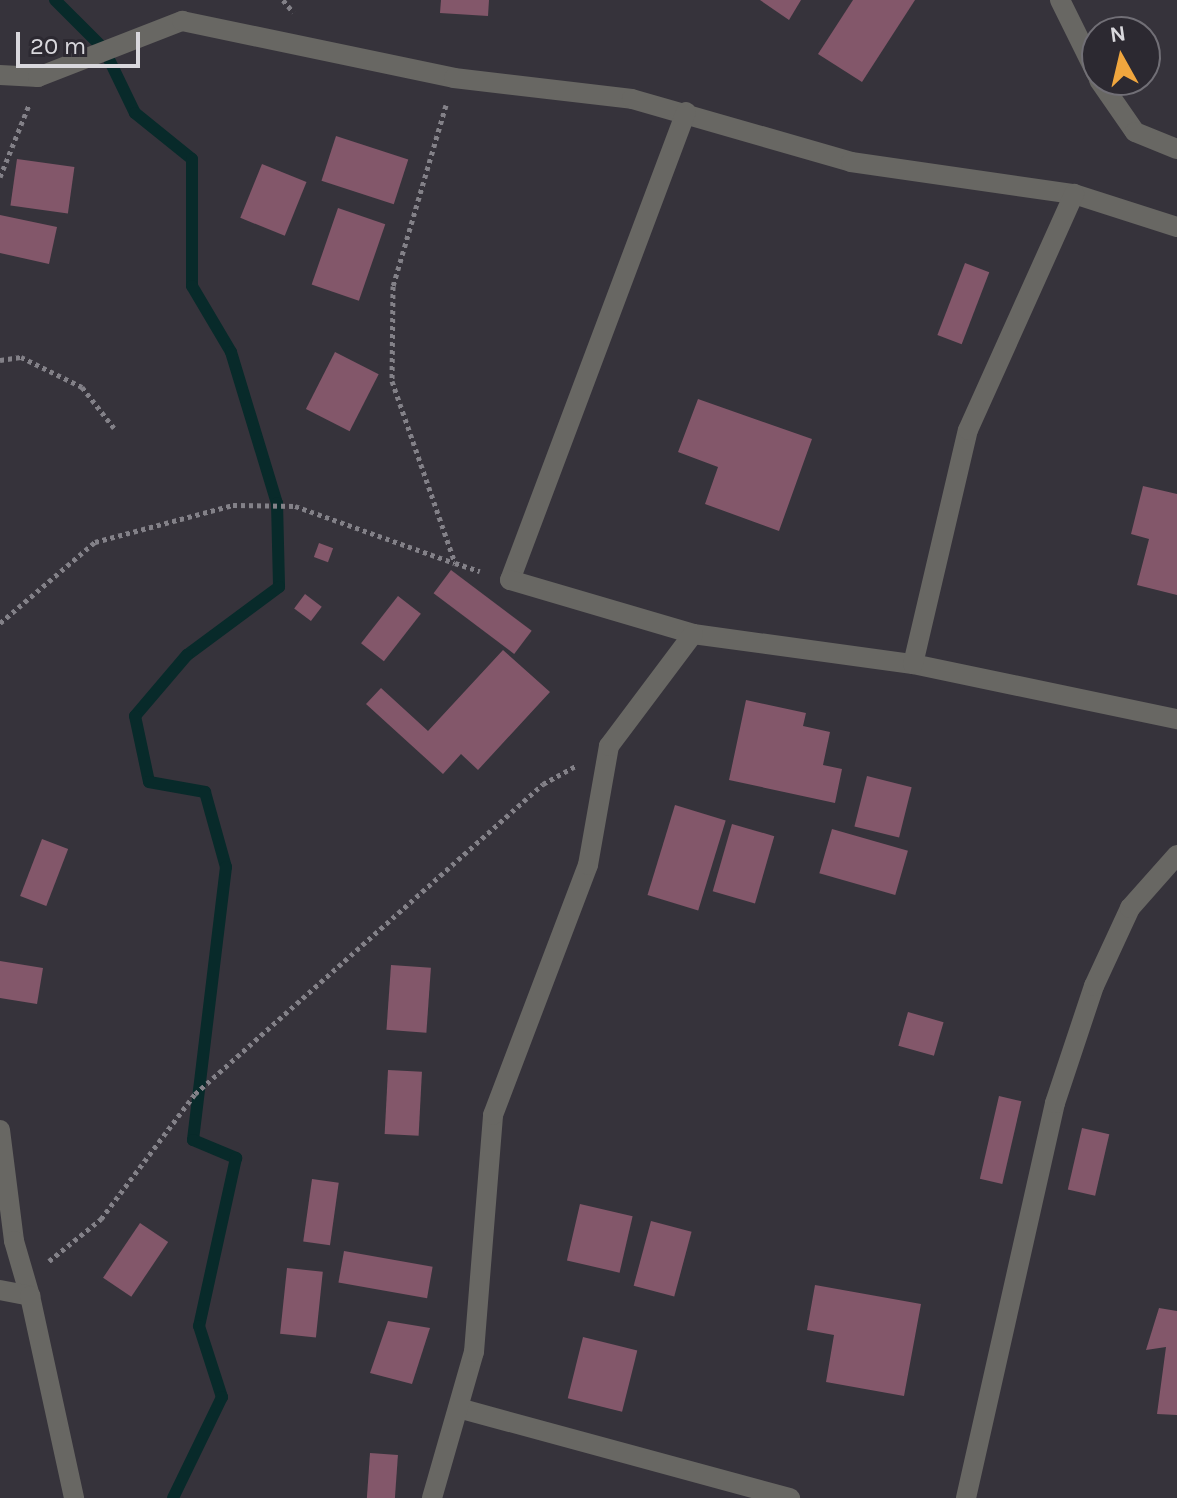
<!DOCTYPE html>
<html>
<head>
<meta charset="utf-8">
<style>
	body { margin:0 }
	#map { position:relative; width:1177px; height:1498px; overflow:hidden; background:#36333b; font-family:Karla,sans-serif }
	div>[style] { position:absolute }
	.stream>* { height:12px; margin:-6px; padding:0 6px; transform-origin:6px; border-radius:6px; background:#082a2a }
	.building>* { inset:0; background:#83576a; transform-origin:0 0 }
	.path>* { height:5px; margin-top:-2.5px; transform-origin:0; background:repeating-linear-gradient(90deg,#838188 0 4px,transparent 0 8px) }
	.lane>* { height:20px; margin:-10px; padding:0 10px; transform-origin:10px; border-radius:10px; background:#686763 }
	.street>* { height:20px; margin:-10px; padding:0 10px; transform-origin:10px; border-radius:10px; background:#686763 }
	span { translate:-50% -50%; white-space:nowrap; text-align:center; line-height:1.15; -webkit-text-stroke:6px #2c2931; paint-order:stroke }
	.north { position:absolute; left:1081px; top:16px; width:80px; height:80px; box-sizing:border-box; background:#2c2931; border:2px solid #716f76; border-radius:50%; rotate:352deg; font-size:22px; font-weight:700; line-height:32px; text-align:center; color:#d9d8dd }
	.north::after { content:''; display:block; margin:auto; width:28px; height:36px; background:#f0a63e; clip-path:polygon(50% 0,100% 100%,50% 72%,0 100%) }
	.scale { position:absolute; left:16px; top:32px; width:124px; height:36px; box-sizing:border-box; border:4px solid #d9d8dd; border-top:0; padding-left:10px; font-size:24px; line-height:28px; white-space:nowrap; color:#d9d8dd; -webkit-text-stroke:6px #2c2931; paint-order:stroke }
</style>
</head>
<body>
<div id="map">
	<div class="stream">
		<i style="left:55px;top:0;width:69px;rotate:45deg"></i>
		<i style="left:104px;top:49px;width:71px;rotate:64.2deg"></i>
		<i style="left:135px;top:113px;width:73px;rotate:38.9deg"></i>
		<i style="left:192px;top:159px;width:127px;rotate:90deg"></i>
		<i style="left:192px;top:286px;width:77px;rotate:59.4deg"></i>
		<i style="left:231px;top:352px;width:158px;rotate:73.1deg"></i>
		<i style="left:277px;top:503px;width:84px;rotate:88.6deg"></i>
		<i style="left:279px;top:587px;width:114px;rotate:143.5deg"></i>
		<i style="left:187px;top:655px;width:80px;rotate:130.4deg"></i>
		<i style="left:135px;top:716px;width:67px;rotate:78deg"></i>
		<i style="left:149px;top:782px;width:57px;rotate:10.1deg"></i>
		<i style="left:205px;top:792px;width:78px;rotate:74.4deg"></i>
		<i style="left:226px;top:867px;width:275px;rotate:96.9deg"></i>
		<i style="left:193px;top:1140px;width:47px;rotate:22.7deg"></i>
		<i style="left:236px;top:1158px;width:172px;rotate:102.4deg"></i>
		<i style="left:199px;top:1326px;width:75px;rotate:72.1deg"></i>
		<i style="left:222px;top:1397px;width:112px;rotate:115.9deg"></i>
	</div>
	<div class="building">
		<i style="clip-path:polygon(441px 0,489px 0,488px 16px,440px 13px)"></i>
		<i style="clip-path:polygon(760px 0,801px 0,789px 20px)"></i>
		<i style="clip-path:polygon(853px 0,915px 0,862px 82px,818px 54px)"></i>
		<i style="left:336px;top:136px;width:76px;height:47px;rotate:18deg"></i>
		<i style="left:17px;top:159px;width:58px;height:47px;rotate:8deg"></i>
		<i style="left:262px;top:164px;width:48px;height:58px;rotate:22deg"></i>
		<i style="left:338px;top:208px;width:50px;height:81px;rotate:19deg"></i>
		<i style="clip-path:polygon(0 215px,57px 227px,49px 264px,0 253px)"></i>
		<i style="left:965px;top:263px;width:26px;height:77px;rotate:21deg"></i>
		<i style="left:335px;top:352px;width:49px;height:64px;rotate:27deg"></i>
		<i style="clip-path:polygon(698px 399px,812px 439px,779px 531px,705px 504px,718px 467px,678px 452px)"></i>
		<i style="clip-path:polygon(1143px 486px,1177px 494px,1177px 595px,1137px 585px,1149px 539px,1131px 534px)"></i>
		<i style="left:319px;top:543px;width:15px;height:15px;rotate:20deg"></i>
		<i style="left:451px;top:570px;width:101px;height:29px;rotate:37deg"></i>
		<i style="left:305px;top:594px;width:21px;height:18px;rotate:37deg"></i>
		<i style="left:398px;top:596px;width:29px;height:60px;rotate:38deg"></i>
		<i style="clip-path:polygon(503px 650px,550px 692px,478px 770px,461px 754px,443px 774px,366px 704px,381px 688px,428px 731px)"></i>
		<i style="clip-path:polygon(746px 700px,806px 713px,803px 726px,830px 732px,823px 765px,842px 769px,835px 803px,729px 780px)"></i>
		<i style="left:867px;top:776px;width:46px;height:52px;rotate:14deg"></i>
		<i style="left:675px;top:805px;width:53px;height:94px;rotate:17deg"></i>
		<i style="left:732px;top:824px;width:44px;height:70px;rotate:16deg"></i>
		<i style="left:832px;top:829px;width:79px;height:46px;rotate:16deg"></i>
		<i style="left:42px;top:839px;width:28px;height:61px;rotate:21deg"></i>
		<i style="clip-path:polygon(0 961px,43px 968px,37px 1004px,0 998px)"></i>
		<i style="left:391px;top:965px;width:40px;height:65px;rotate:4deg"></i>
		<i style="left:908px;top:1012px;width:37px;height:35px;rotate:16deg"></i>
		<i style="left:388px;top:1070px;width:34px;height:64px;rotate:3deg"></i>
		<i style="left:999px;top:1096px;width:23px;height:85px;rotate:13deg"></i>
		<i style="left:1082px;top:1128px;width:28px;height:63px;rotate:13deg"></i>
		<i style="left:312px;top:1179px;width:27px;height:63px;rotate:8deg"></i>
		<i style="left:580px;top:1204px;width:54px;height:58px;rotate:13deg"></i>
		<i style="left:651px;top:1221px;width:42px;height:67px;rotate:15deg"></i>
		<i style="left:140px;top:1223px;width:34px;height:66px;rotate:34deg"></i>
		<i style="left:344px;top:1251px;width:90px;height:32px;rotate:10deg"></i>
		<i style="left:287px;top:1268px;width:36px;height:66px;rotate:6deg"></i>
		<i style="clip-path:polygon(815px 1285px,921px 1304px,904px 1396px,826px 1382px,834px 1335px,807px 1330px)"></i>
		<i style="clip-path:polygon(1159px 1308px,1177px 1311px,1177px 1415px,1157px 1414px,1166px 1347px,1146px 1350px)"></i>
		<i style="clip-path:polygon(388px 1321px,430px 1328px,412px 1384px,370px 1373px)"></i>
		<i style="left:583px;top:1337px;width:56px;height:63px;rotate:14deg"></i>
		<i style="left:370px;top:1453px;width:28px;height:45px;rotate:4deg"></i>
	</div>
	<div class="path">
		<i style="left:283px;top:0;width:16px;rotate:50deg"></i>
		<i style="left:446px;top:105px;width:189px;rotate:106.3deg"></i>
		<i style="left:393px;top:286px;width:95px;rotate:90.6deg"></i>
		<i style="left:392px;top:381px;width:193px;rotate:70.9deg"></i>
		<i style="left:455px;top:563px;width:26px;rotate:18deg"></i>
		<i style="left:0;top:177px;width:78px;rotate:-68.1deg"></i>
		<i style="left:0;top:360px;width:21px;rotate:-8deg"></i>
		<i style="left:21px;top:357px;width:68px;rotate:26.2deg"></i>
		<i style="left:82px;top:387px;width:52px;rotate:52deg"></i>
		<i style="left:0;top:623px;width:125px;rotate:-40.5deg"></i>
		<i style="left:95px;top:542px;width:143px;rotate:-15deg"></i>
		<i style="left:233px;top:505px;width:62px;rotate:0.9deg"></i>
		<i style="left:295px;top:506px;width:169px;rotate:19.7deg"></i>
		<i style="left:49px;top:1261px;width:67px;rotate:-38.9deg"></i>
		<i style="left:101px;top:1219px;width:156px;rotate:-53.1deg"></i>
		<i style="left:195px;top:1094px;width:466px;rotate:-41.7deg"></i>
		<i style="left:543px;top:784px;width:37px;rotate:-29deg"></i>
	</div>
	<div class="lane">
		<i style="left:1060px;top:0;width:84px;rotate:63.7deg"></i>
		<i style="left:1099px;top:80px;width:63px;rotate:55.3deg"></i>
		<i style="left:1135px;top:132px;width:45px;rotate:22deg"></i>
	</div>
	<div class="street">
		<i style="left:0;top:75px;width:38px;rotate:3deg"></i>
		<i style="left:38px;top:77px;width:155px;rotate:-21.3deg"></i>
		<i style="left:182px;top:21px;width:278px;rotate:11.8deg"></i>
		<i style="left:454px;top:78px;width:179px;rotate:6.7deg"></i>
		<i style="left:632px;top:99px;width:228px;rotate:16deg"></i>
		<i style="left:851px;top:162px;width:225px;rotate:8.2deg"></i>
		<i style="left:1074px;top:194px;width:108px;rotate:17.8deg"></i>
		<i style="left:686px;top:112px;width:500px;rotate:110.6deg"></i>
		<i style="left:510px;top:580px;width:191px;rotate:16.4deg"></i>
		<i style="left:693px;top:634px;width:222px;rotate:7.8deg"></i>
		<i style="left:913px;top:664px;width:270px;rotate:11.8deg"></i>
		<i style="left:913px;top:664px;width:240px;rotate:-76.8deg"></i>
		<i style="left:968px;top:430px;width:259px;rotate:-65.8deg"></i>
		<i style="left:0;top:1130px;width:112px;rotate:82.8deg"></i>
		<i style="left:14px;top:1241px;width:57px;rotate:73.8deg"></i>
		<i style="left:0;top:1290px;width:31px;rotate:11deg"></i>
		<i style="left:30px;top:1296px;width:207px;rotate:77.7deg"></i>
		<i style="left:462px;top:1409px;width:340px;rotate:15.2deg"></i>
		<i style="left:432px;top:1498px;width:152px;rotate:-74deg"></i>
		<i style="left:474px;top:1352px;width:238px;rotate:-85.4deg"></i>
		<i style="left:493px;top:1115px;width:267px;rotate:-69.2deg"></i>
		<i style="left:588px;top:865px;width:121px;rotate:-80deg"></i>
		<i style="left:609px;top:746px;width:140px;rotate:-53.1deg"></i>
		<i style="left:966px;top:1498px;width:405px;rotate:-77.3deg"></i>
		<i style="left:1055px;top:1103px;width:123px;rotate:-71.6deg"></i>
		<i style="left:1094px;top:986px;width:86px;rotate:-65.2deg"></i>
		<i style="left:1130px;top:908px;width:71px;rotate:-48.4deg"></i>
	</div>
	<div class="north">N</div>
	<div class="scale">20 m</div>
</div>
</body>
</html>
